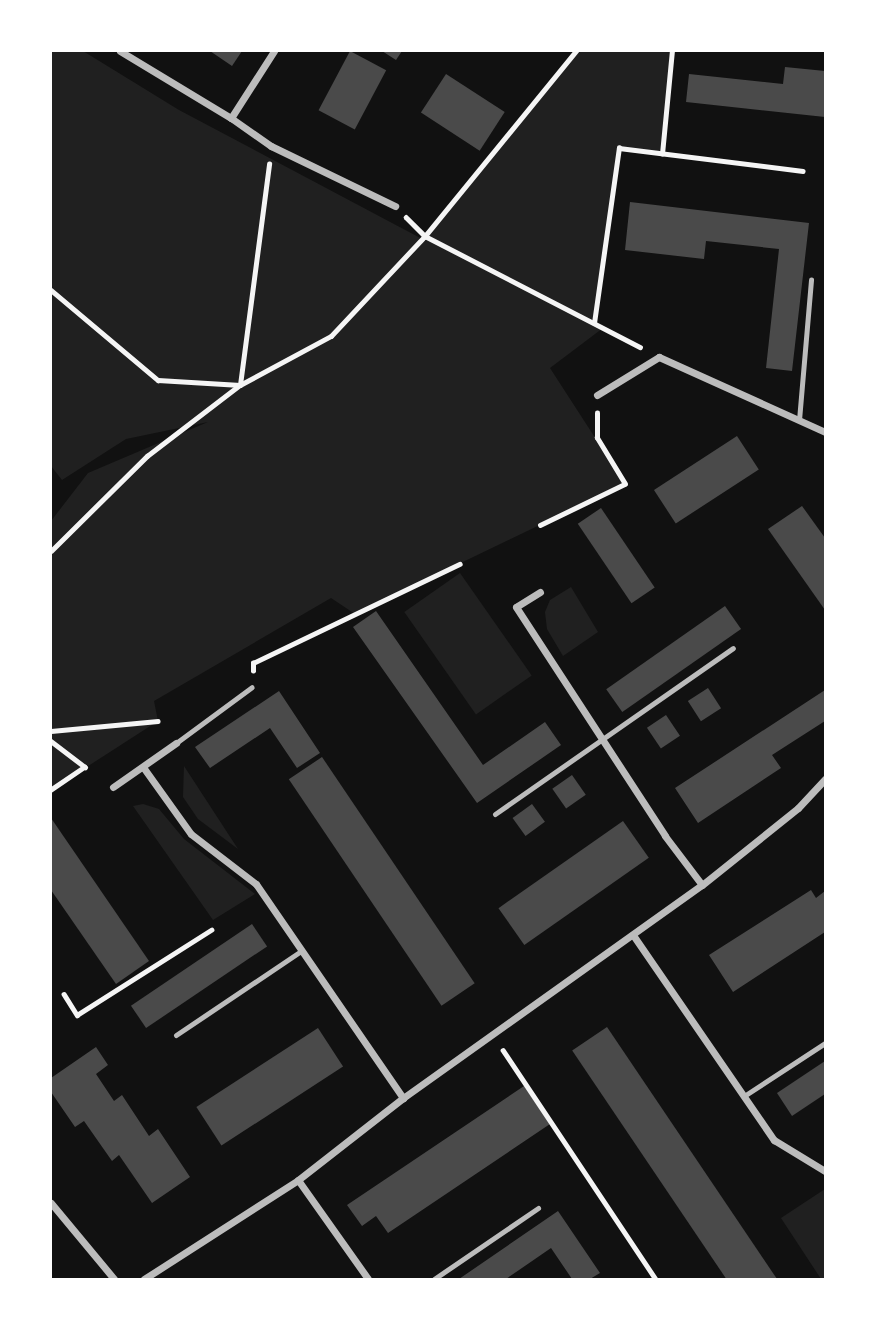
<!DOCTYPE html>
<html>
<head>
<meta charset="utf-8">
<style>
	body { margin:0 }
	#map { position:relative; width:876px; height:1330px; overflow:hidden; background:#111; font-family:"Work Sans",sans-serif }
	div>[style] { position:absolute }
	.green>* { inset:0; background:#202020; transform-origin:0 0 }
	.building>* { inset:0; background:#4a4a4a; transform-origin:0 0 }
	.path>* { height:4.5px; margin:-2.25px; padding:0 2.25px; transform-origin:2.25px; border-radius:2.25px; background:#f5f5f5 }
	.service>* { height:5px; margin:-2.5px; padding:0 2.5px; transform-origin:2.5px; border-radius:2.5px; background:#bcbcbc }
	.minor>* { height:7px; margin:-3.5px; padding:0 3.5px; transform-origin:3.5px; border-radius:3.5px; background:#bcbcbc }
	span { translate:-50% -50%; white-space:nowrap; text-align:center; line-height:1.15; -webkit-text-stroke:6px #fff; paint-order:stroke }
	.frame { position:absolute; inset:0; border:52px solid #fff; pointer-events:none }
</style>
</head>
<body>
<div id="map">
	<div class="green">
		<i style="clip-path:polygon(51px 51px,83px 51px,179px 110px,426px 241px,425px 236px,576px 51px,672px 51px,662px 155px,620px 148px,594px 323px,603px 328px,550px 368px,625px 484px,355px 614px,331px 598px,154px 701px,158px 721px,51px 790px,51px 521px,88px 473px,208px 422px,126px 439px,62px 480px,51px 466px)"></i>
		<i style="left:460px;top:573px;width:125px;height:68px;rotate:55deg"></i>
		<i style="clip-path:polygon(571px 587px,598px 632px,563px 656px,547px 629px,545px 612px,550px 600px)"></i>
		<i style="clip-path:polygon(184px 766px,238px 849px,198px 819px,183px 797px)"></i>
		<i style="clip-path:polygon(143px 804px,159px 809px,184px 839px,255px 894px,213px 920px,133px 806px)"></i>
		<i style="clip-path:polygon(825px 1189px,825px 1279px,821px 1279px,781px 1218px)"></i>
	</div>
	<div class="building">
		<i style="clip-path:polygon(210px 51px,242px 51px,232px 66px)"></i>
		<i style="left:350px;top:51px;width:41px;height:67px;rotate:28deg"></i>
		<i style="clip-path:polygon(382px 51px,402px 51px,396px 60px)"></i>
		<i style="clip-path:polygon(785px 67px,825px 71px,825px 117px,686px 102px,689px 74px,783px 84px)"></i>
		<i style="left:446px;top:74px;width:70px;height:46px;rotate:33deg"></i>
		<i style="clip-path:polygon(630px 202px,809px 223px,792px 371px,766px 368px,779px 249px,706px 241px,704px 259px,625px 250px)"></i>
		<i style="left:737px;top:436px;width:40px;height:99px;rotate:57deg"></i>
		<i style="clip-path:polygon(802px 506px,825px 538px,825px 610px,768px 529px)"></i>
		<i style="left:601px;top:508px;width:96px;height:28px;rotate:56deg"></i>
		<i style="left:725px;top:606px;width:28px;height:145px;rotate:55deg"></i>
		<i style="clip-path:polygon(376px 611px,483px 765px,545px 722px,561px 745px,477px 803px,353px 627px)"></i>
		<i style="left:708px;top:688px;width:24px;height:24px;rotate:57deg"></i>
		<i style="clip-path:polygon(825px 690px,825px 721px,772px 755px,781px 768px,698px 823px,675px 788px)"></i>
		<i style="clip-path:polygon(279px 691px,320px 753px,297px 768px,270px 728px,210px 768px,195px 747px)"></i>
		<i style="left:666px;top:715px;width:25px;height:23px;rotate:56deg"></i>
		<i style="left:322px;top:757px;width:273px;height:40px;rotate:56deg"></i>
		<i style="left:572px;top:775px;width:24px;height:24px;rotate:55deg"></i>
		<i style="left:532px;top:804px;width:22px;height:24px;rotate:54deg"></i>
		<i style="clip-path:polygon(51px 818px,149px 961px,116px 984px,51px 890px)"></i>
		<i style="left:623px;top:821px;width:45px;height:152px;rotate:55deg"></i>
		<i style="clip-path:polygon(811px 890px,816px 898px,825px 891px,825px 932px,733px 992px,709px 955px)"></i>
		<i style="left:252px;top:924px;width:27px;height:146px;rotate:56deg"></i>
		<i style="left:607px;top:1027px;width:305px;height:42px;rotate:56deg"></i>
		<i style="left:318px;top:1028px;width:46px;height:145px;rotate:57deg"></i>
		<i style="clip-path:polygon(96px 1047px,108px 1065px,96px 1074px,114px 1101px,122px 1095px,149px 1136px,158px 1129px,190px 1177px,152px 1203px,119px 1155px,112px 1161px,84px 1121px,75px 1127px,51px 1092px,51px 1078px)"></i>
		<i style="clip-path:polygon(825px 1061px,825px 1094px,792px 1116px,777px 1093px)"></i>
		<i style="clip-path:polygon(524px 1086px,550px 1124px,388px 1233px,376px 1216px,362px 1226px,347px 1205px)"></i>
		<i style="clip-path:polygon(558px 1211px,600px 1273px,590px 1279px,572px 1279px,551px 1248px,506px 1279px,459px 1279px)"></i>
	</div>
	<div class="path">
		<i style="left:662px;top:154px;width:103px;rotate:-84.5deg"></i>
		<i style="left:406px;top:217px;width:27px;rotate:45deg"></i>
		<i style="left:425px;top:236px;width:242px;rotate:27.3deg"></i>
		<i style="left:51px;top:290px;width:140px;rotate:40.1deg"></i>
		<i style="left:158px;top:380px;width:82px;rotate:3.5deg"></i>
		<i style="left:240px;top:385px;width:223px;rotate:-82.5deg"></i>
		<i style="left:594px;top:323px;width:177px;rotate:-81.9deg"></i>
		<i style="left:619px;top:148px;width:185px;rotate:7.1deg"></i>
		<i style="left:540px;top:525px;width:94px;rotate:-25.8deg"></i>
		<i style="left:625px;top:484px;width:54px;rotate:-121.3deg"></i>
		<i style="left:597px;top:438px;width:25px;rotate:-90deg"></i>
		<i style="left:51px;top:551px;width:135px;rotate:-44.7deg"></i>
		<i style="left:147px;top:456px;width:117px;rotate:-37.4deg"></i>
		<i style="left:240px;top:385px;width:103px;rotate:-28.3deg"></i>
		<i style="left:331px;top:336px;width:137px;rotate:-46.8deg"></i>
		<i style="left:425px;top:236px;width:239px;rotate:-50.8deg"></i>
		<i style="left:253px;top:671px;width:8px;rotate:-90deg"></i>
		<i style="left:253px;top:663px;width:229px;rotate:-25.6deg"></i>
		<i style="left:51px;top:731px;width:107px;rotate:-5.3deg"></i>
		<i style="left:51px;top:741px;width:43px;rotate:37.4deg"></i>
		<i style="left:85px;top:767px;width:41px;rotate:145.9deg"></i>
		<i style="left:64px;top:994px;width:25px;rotate:58deg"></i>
		<i style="left:77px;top:1015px;width:159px;rotate:-32.4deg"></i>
		<i style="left:503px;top:1050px;width:275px;rotate:56.3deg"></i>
	</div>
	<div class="service">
		<i style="left:799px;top:420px;width:141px;rotate:-85.1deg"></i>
		<i style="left:176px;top:743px;width:94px;rotate:-36.4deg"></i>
		<i style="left:495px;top:814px;width:290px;rotate:-34.9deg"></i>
		<i style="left:176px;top:1035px;width:151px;rotate:-33.9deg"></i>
		<i style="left:744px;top:1096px;width:97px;rotate:-33.2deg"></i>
		<i style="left:434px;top:1279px;width:126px;rotate:-34.3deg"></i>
	</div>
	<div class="minor">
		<i style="left:120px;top:51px;width:130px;rotate:31.1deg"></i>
		<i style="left:231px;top:118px;width:80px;rotate:-57.3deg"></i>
		<i style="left:231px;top:118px;width:49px;rotate:35deg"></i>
		<i style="left:271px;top:146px;width:138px;rotate:25.8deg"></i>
		<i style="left:597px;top:395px;width:73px;rotate:-31.5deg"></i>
		<i style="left:659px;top:357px;width:182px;rotate:24.3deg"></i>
		<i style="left:540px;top:592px;width:28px;rotate:148deg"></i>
		<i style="left:516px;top:607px;width:273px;rotate:56.9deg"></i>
		<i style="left:665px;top:836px;width:61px;rotate:52.9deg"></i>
		<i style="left:143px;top:767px;width:82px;rotate:54.4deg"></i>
		<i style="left:191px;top:834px;width:82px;rotate:37.6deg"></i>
		<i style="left:256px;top:884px;width:260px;rotate:55.5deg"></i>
		<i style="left:113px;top:787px;width:77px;rotate:-34.9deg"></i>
		<i style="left:633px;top:935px;width:249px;rotate:55.5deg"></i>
		<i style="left:774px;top:1140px;width:60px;rotate:31.3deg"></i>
		<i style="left:298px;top:1180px;width:121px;rotate:54.7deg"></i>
		<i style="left:51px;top:1203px;width:99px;rotate:50.3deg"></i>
		<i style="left:144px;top:1279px;width:183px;rotate:-32.7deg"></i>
		<i style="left:298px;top:1180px;width:133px;rotate:-38deg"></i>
		<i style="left:403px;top:1098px;width:367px;rotate:-35.5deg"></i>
		<i style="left:702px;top:885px;width:123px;rotate:-38.7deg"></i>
		<i style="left:798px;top:808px;width:40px;rotate:-47deg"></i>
	</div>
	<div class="frame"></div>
</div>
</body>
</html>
